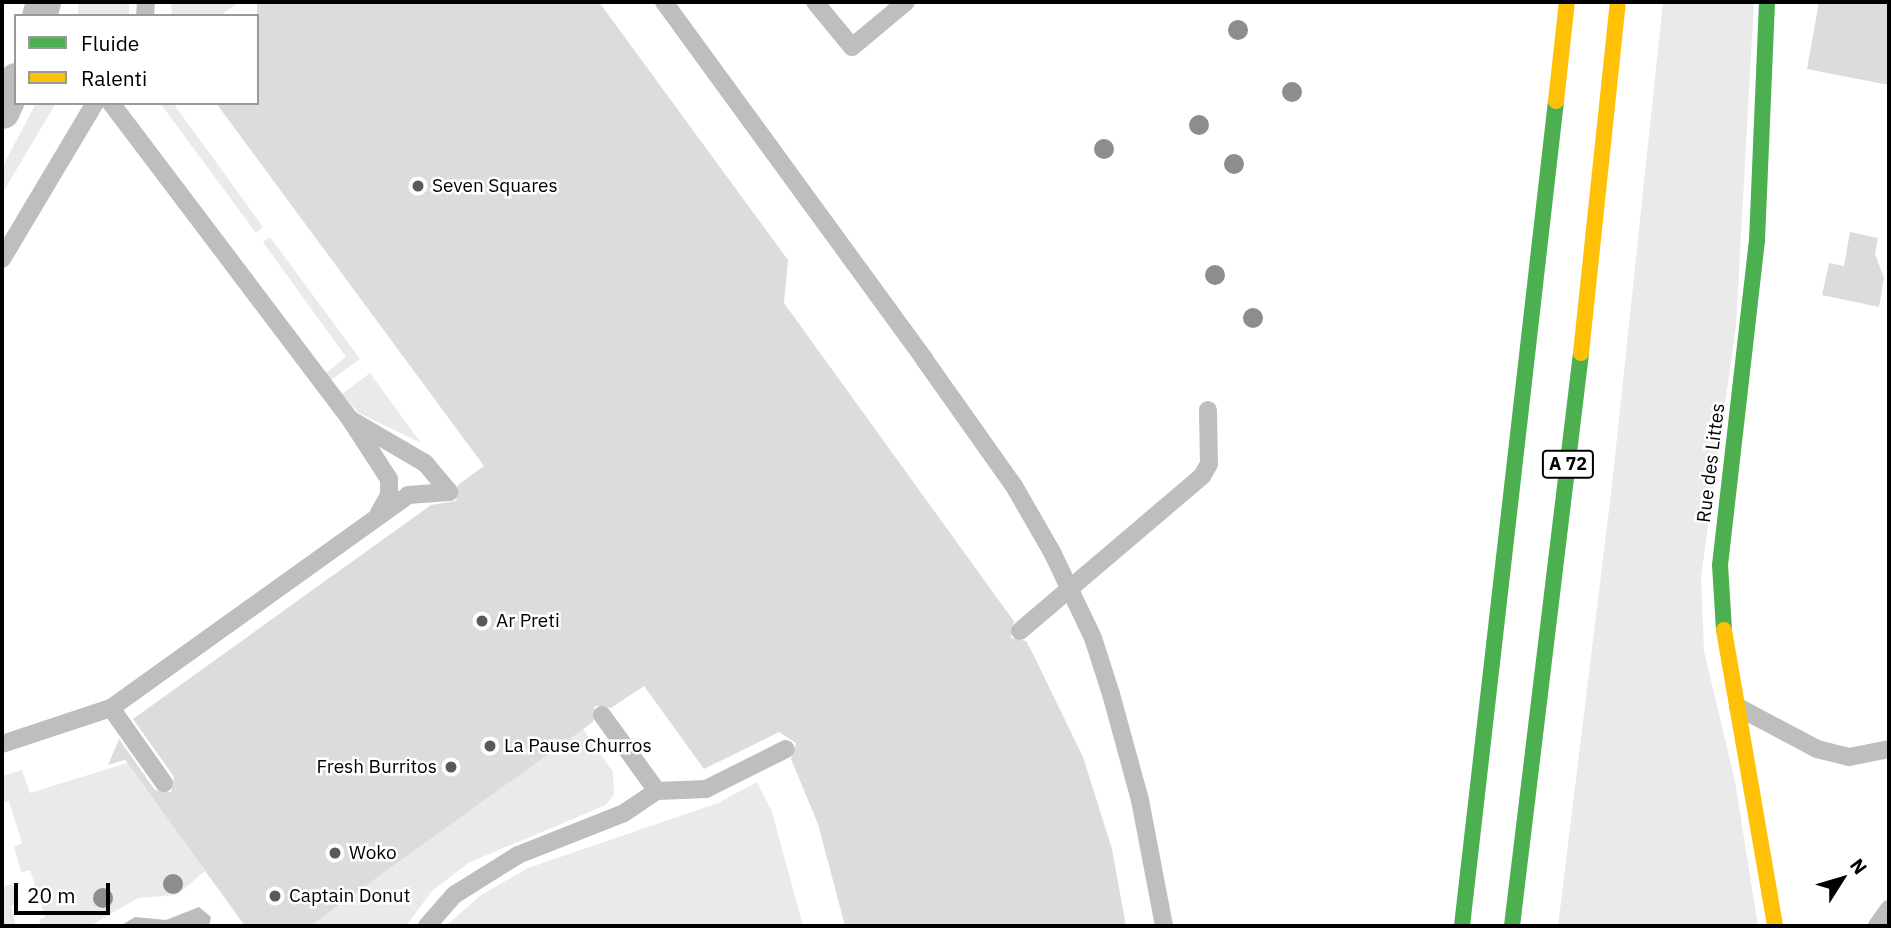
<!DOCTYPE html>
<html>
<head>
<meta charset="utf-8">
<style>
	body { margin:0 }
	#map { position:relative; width:1891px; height:928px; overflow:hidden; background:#fff; font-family:"IBM Plex Sans",sans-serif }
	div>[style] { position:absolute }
	.green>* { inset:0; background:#eaeaea; transform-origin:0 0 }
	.water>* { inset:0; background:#bcbcbc }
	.building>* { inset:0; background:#dcdcdc }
	.lane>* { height:18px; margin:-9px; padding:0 9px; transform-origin:9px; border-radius:9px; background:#bebebe }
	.street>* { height:35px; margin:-17.5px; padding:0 17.5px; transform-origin:17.5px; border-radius:17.5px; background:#bebebe }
	.fast>* { height:16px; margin:-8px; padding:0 8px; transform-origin:8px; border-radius:8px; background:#4caf50 }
	.slow>* { height:16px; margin:-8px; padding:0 8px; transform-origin:8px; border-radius:8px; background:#ffc107 }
	.trees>* { width:20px; height:20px; margin:-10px; border-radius:50%; background:#8d8d8d }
	.dots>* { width:19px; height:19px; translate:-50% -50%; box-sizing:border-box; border:4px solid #fff; border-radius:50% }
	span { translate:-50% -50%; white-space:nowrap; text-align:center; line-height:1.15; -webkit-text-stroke:5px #fff; paint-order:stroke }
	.shield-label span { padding:2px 5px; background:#fff; border:2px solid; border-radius:5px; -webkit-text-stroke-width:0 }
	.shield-label { font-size:18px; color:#000; font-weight:700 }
	.poi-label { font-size:19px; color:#000 }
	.left { translate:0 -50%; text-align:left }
	.right { translate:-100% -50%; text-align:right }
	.street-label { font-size:19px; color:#000 }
	.frame { position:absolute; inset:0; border:4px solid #000; pointer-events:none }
	.legend { position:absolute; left:14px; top:14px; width:245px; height:91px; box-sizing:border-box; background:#fff; border:2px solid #999; margin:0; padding:9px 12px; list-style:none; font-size:21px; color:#000 }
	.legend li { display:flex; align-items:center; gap:14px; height:35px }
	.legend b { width:35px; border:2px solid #999 }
	.north { position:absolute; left:1807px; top:844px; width:70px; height:70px; -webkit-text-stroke:5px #fff; paint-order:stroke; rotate:53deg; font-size:19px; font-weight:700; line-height:28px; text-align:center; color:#000 }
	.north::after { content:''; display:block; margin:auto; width:24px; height:32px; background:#000; clip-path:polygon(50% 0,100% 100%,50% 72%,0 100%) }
	.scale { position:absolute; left:14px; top:883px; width:96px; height:32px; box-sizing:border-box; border:4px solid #000; border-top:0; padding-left:9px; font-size:21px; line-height:24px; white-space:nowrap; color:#000; -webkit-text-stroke:5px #fff; paint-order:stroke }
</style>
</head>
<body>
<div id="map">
	<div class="green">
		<i style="left:78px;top:2px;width:51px;height:15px"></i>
		<i style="clip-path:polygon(171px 2px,239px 2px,220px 16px,172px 16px)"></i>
		<i style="clip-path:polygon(1663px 2px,1754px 2px,1736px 326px,1701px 577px,1704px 651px,1735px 781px,1758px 926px,1558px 926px,1612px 485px)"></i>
		<i style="clip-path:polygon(36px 103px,56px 103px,2px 194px,2px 168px)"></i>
		<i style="clip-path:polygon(160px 103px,173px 103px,263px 227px,256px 233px)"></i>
		<i style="clip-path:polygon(270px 237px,360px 359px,331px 380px,326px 373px,346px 357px,263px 242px)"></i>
		<i style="clip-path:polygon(370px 373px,421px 443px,359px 413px,342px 394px)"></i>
		<i style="clip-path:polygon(583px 729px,613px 772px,614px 794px,606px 805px,468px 863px,432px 891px,406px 926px,310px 926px)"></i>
		<i style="clip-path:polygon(127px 763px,205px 871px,177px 895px,138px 898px,90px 926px,41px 926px,39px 920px,45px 917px,30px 870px,21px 872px,14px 847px,22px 843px,9px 801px,2px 803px,2px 776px,22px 770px,30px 793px)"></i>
		<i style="clip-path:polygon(757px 782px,772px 812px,803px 926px,446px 926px,481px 895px,528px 868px,718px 803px)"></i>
		<i style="clip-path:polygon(2px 877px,5px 886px,13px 884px,19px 903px,11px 906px,16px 926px,2px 926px)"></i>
	</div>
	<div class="water">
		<i style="clip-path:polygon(199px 907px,211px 917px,209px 926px,120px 926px,135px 917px,166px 920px)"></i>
	</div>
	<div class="building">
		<i style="clip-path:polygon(257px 2px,599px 2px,788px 260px,784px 303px,1005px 609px,1014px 621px,1011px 638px,1026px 641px,1033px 654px,1083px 757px,1112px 849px,1126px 926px,845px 926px,818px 824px,791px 759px,796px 743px,779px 732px,704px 769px,644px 686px,611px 708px,595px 706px,593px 722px,310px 926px,245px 926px,125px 760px,108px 765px,119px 739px,155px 790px,171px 792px,174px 777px,133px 719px,431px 505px,456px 501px,458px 485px,484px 466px,216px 103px,257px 103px)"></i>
		<i style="clip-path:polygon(1819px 2px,1889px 2px,1889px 85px,1807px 69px)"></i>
		<i style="clip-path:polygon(1850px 232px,1878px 238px,1875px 254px,1884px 278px,1879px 307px,1822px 295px,1829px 263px,1844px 266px)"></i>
	</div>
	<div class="lane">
		<i style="left:664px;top:2px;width:442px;rotate:53.9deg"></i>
		<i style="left:924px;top:359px;width:156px;rotate:54.7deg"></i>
		<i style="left:1014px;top:486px;width:76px;rotate:60.1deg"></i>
		<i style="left:1052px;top:552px;width:95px;rotate:64.5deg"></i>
		<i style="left:1093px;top:638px;width:59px;rotate:72.2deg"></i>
		<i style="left:1111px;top:694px;width:110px;rotate:74.7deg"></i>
		<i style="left:1140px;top:800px;width:128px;rotate:79.2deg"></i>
		<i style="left:815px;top:2px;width:58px;rotate:50.6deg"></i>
		<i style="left:852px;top:47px;width:70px;rotate:-39.8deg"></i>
		<i style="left:145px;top:16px;width:14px;rotate:-86deg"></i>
		<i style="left:111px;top:103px;width:396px;rotate:52.9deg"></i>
		<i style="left:350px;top:419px;width:72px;rotate:57deg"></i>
		<i style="left:389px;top:479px;width:16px;rotate:90deg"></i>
		<i style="left:389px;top:495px;width:21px;rotate:119deg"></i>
		<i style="left:2px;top:259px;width:182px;rotate:-59.2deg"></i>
		<i style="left:353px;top:421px;width:83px;rotate:30.3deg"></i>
		<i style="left:425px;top:463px;width:38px;rotate:50deg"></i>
		<i style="left:1020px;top:631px;width:239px;rotate:-40.4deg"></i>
		<i style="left:1202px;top:476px;width:14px;rotate:-60deg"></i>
		<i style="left:1209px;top:464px;width:54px;rotate:-91.1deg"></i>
		<i style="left:1738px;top:707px;width:89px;rotate:28deg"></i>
		<i style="left:1817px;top:749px;width:33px;rotate:14deg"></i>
		<i style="left:1849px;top:757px;width:41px;rotate:-11.3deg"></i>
		<i style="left:111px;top:708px;width:92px;rotate:54.8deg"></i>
		<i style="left:602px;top:715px;width:94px;rotate:54.1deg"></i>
		<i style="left:2px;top:744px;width:115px;rotate:-18.3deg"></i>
		<i style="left:111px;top:708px;width:365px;rotate:-35.6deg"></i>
		<i style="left:408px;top:495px;width:41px;rotate:-4.2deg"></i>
		<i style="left:427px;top:926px;width:41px;rotate:-48.9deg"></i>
		<i style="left:454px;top:895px;width:75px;rotate:-32deg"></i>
		<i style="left:518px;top:855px;width:114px;rotate:-21.6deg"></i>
		<i style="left:624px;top:813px;width:40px;rotate:-34deg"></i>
		<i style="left:657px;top:791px;width:49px;rotate:-2.3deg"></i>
		<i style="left:706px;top:789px;width:89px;rotate:-26.6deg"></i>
		<i style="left:1877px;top:926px;width:21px;rotate:-55deg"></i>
	</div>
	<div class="street">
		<i style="left:39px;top:16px;width:15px;rotate:-74deg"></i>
		<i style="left:2px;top:111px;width:34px;rotate:-66deg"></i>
	</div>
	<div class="fast">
		<i style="left:1724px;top:630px;width:65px;rotate:-93.5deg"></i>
		<i style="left:1720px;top:565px;width:326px;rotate:-83.5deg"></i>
		<i style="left:1757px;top:241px;width:239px;rotate:-87.6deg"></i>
		<i style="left:1462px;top:926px;width:830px;rotate:-83.5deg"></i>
		<i style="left:1512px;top:926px;width:577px;rotate:-83.13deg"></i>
	</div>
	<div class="slow">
		<i style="left:1556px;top:101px;width:100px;rotate:-83.7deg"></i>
		<i style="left:1581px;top:353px;width:353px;rotate:-84deg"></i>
		<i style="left:1724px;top:630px;width:300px;rotate:80.2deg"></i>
	</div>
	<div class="trees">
		<i style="left:1238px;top:30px"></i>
		<i style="left:1292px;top:92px"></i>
		<i style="left:1199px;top:125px"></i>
		<i style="left:1104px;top:149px"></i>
		<i style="left:1234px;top:164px"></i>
		<i style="left:1215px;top:275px"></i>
		<i style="left:1253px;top:318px"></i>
		<i style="left:173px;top:884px"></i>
		<i style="left:103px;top:898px"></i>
	</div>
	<div class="dots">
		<i style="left:418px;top:186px;background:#595959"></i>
		<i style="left:482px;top:621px;background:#595959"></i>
		<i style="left:490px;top:746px;background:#595959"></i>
		<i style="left:451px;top:767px;background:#595959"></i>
		<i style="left:335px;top:853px;background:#595959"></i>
		<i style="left:275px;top:896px;background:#595959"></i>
	</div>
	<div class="shield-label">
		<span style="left:1568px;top:464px">A 72</span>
	</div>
	<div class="poi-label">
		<span class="left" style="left:432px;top:186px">Seven Squares</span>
		<span class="left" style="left:496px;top:621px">Ar Preti</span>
		<span class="left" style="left:504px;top:746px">La Pause Churros</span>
		<span class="right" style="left:437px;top:767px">Fresh Burritos</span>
		<span class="left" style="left:349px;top:853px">Woko</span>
		<span class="left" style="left:289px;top:896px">Captain Donut</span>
	</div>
	<div class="street-label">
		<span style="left:1711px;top:463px;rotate:-83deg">Rue des Littes</span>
	</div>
	<div class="frame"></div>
	<ul class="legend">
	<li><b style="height:9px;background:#4caf50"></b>Fluide</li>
	<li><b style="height:9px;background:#ffc107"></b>Ralenti</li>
	</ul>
	<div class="north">N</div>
	<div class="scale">20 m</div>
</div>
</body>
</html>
